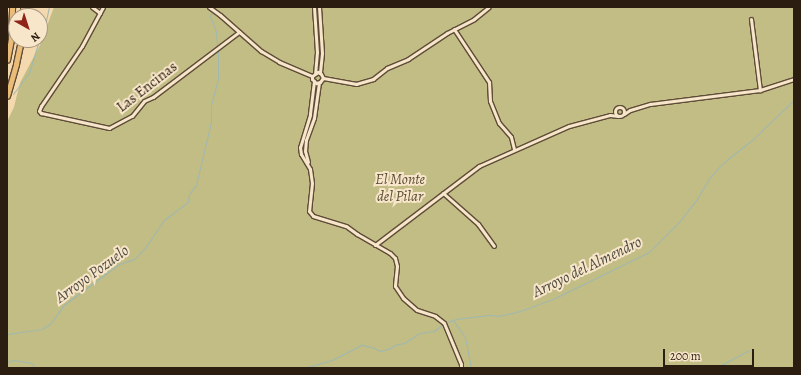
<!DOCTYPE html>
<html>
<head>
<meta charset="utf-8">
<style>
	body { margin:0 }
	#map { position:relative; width:801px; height:375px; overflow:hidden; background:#f4d8ae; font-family:Alegreya,serif }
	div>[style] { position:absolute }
	.green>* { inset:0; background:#c2bc85 }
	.stream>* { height:1px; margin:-0.5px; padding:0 0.5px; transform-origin:0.5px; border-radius:0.5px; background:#9db9b1 }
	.roads { filter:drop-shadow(1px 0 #5e4c38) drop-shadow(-1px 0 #5e4c38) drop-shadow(0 1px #5e4c38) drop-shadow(0 -1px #5e4c38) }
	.minor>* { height:3px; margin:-1.5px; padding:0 1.5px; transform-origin:1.5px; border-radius:1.5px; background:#f8e6ca }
	.minor>.ring { margin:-1.5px; padding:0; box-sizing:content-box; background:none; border:3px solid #f8e6ca; border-radius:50% }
	.highway>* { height:4.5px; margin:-2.25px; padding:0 2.25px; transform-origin:2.25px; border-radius:2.25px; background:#eabc77 }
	span { translate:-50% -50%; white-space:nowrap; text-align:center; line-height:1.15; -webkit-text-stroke:4px #f8e6ca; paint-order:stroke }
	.street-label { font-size:15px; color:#2c1d11 }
	.park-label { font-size:15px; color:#594d34; font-style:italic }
	.water-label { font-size:16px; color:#4e4c41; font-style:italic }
	.frame { position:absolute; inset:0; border:8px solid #2c1d11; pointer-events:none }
	.north { position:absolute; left:8px; top:8px; width:40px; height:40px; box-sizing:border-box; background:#f8e6ca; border:1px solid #a69680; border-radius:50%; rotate:141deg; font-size:11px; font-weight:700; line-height:16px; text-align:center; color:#2c1d11 }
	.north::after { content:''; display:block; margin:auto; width:14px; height:18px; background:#8f2418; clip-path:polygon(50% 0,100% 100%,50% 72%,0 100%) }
	.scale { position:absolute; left:663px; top:349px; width:91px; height:18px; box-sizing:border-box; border:2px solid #2c1d11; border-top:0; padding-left:5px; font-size:12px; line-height:14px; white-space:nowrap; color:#2c1d11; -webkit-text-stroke:3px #f8e6ca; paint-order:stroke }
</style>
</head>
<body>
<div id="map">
	<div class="green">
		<i style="clip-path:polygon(54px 7px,794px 7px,794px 368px,7px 368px,7px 122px,14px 107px,20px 83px,40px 45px)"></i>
	</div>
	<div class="stream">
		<i style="left:212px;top:13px;width:4px;rotate:124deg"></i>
		<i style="left:210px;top:16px;width:17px;rotate:69deg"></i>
		<i style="left:216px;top:32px;width:13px;rotate:86deg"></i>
		<i style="left:40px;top:39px;width:10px;rotate:-66deg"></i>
		<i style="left:44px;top:30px;width:24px;rotate:-78deg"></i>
		<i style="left:13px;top:94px;width:26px;rotate:-53deg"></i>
		<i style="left:29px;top:73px;width:34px;rotate:-73deg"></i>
		<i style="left:453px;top:320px;width:21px;rotate:55deg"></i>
		<i style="left:465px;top:337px;width:32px;rotate:79deg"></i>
		<i style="left:447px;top:322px;width:9px;rotate:-18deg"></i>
		<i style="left:456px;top:319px;width:35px;rotate:-7deg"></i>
		<i style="left:491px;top:315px;width:8px;rotate:7deg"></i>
		<i style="left:499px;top:316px;width:22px;rotate:-13deg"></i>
		<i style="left:520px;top:311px;width:37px;rotate:-20deg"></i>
		<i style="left:555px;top:298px;width:105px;rotate:-26.1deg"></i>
		<i style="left:649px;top:252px;width:42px;rotate:-45deg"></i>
		<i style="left:679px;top:222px;width:29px;rotate:-52deg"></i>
		<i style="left:697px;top:199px;width:22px;rotate:-60deg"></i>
		<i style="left:708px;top:180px;width:16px;rotate:-50deg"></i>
		<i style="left:718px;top:168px;width:15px;rotate:-42deg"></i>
		<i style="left:729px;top:158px;width:31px;rotate:-38deg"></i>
		<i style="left:753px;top:139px;width:57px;rotate:-43.6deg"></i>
		<i style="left:7px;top:334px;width:35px;rotate:-8deg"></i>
		<i style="left:42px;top:329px;width:9px;rotate:-32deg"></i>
		<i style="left:50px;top:324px;width:24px;rotate:-54deg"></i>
		<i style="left:64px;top:305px;width:69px;rotate:-36.7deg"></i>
		<i style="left:119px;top:264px;width:16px;rotate:-18deg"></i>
		<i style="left:134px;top:259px;width:16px;rotate:-45deg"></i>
		<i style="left:145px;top:248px;width:34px;rotate:-56deg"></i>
		<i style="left:164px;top:220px;width:30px;rotate:-37deg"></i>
		<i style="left:188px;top:202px;width:8px;rotate:-83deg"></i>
		<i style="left:189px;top:194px;width:11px;rotate:-52deg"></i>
		<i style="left:196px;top:185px;width:65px;rotate:-76.6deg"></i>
		<i style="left:211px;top:122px;width:17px;rotate:-90deg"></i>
		<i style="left:211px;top:105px;width:28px;rotate:-75deg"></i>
		<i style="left:218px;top:78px;width:27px;rotate:-90deg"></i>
		<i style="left:7px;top:362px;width:7px;rotate:-16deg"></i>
		<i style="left:14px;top:360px;width:17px;rotate:10deg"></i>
		<i style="left:31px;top:363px;width:6px;rotate:51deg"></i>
		<i style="left:304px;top:368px;width:29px;rotate:-16deg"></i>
		<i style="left:332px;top:360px;width:34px;rotate:-27deg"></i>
		<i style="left:362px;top:345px;width:10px;rotate:11deg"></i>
		<i style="left:372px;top:347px;width:9px;rotate:27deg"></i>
		<i style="left:380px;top:351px;width:8px;rotate:-14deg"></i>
		<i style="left:388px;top:349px;width:8px;rotate:-30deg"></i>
		<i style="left:395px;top:345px;width:9px;rotate:-13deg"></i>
		<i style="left:404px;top:343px;width:19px;rotate:-32deg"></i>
		<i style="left:420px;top:333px;width:14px;rotate:-8deg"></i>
		<i style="left:434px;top:331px;width:10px;rotate:-37deg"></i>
		<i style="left:708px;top:368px;width:16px;rotate:-15deg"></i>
		<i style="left:723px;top:364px;width:30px;rotate:-28deg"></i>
	</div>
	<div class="roads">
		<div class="minor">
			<i style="left:92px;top:7px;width:10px;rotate:37deg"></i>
			<i style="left:103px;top:7px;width:44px;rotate:118.3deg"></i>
			<i style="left:82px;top:46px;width:73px;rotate:124.3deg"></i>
			<i style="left:41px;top:106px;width:5px;rotate:112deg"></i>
			<i style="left:39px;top:111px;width:3px;rotate:45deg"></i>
			<i style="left:41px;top:113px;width:70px;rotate:12.4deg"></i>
			<i style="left:109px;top:128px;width:26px;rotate:-28deg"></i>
			<i style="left:132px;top:116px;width:19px;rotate:-51deg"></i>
			<i style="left:144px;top:101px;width:10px;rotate:-24deg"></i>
			<i style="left:153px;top:97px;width:108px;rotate:-37.1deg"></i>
			<i style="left:209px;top:7px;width:14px;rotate:36deg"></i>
			<i style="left:220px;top:15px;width:55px;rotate:41.3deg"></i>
			<i style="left:261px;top:51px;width:21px;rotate:31deg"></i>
			<i style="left:279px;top:62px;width:36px;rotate:23deg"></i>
			<i style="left:312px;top:76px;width:3px;rotate:90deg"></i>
			<i style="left:312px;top:79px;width:6px;rotate:45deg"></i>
			<i style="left:316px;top:83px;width:4px;rotate:-14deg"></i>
			<i style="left:320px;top:82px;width:5px;rotate:-53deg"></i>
			<i style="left:323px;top:78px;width:4px;rotate:-117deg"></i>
			<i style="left:321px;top:74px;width:4px;rotate:-146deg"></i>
			<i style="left:318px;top:72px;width:7px;rotate:146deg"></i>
			<i style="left:314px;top:7px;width:45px;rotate:86.2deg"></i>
			<i style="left:317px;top:52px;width:21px;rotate:95deg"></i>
			<i style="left:319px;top:7px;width:46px;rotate:86.3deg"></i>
			<i style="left:322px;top:53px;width:20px;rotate:96deg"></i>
			<i style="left:751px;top:19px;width:72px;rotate:82.8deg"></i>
			<i style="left:454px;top:29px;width:64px;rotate:56.6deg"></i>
			<i style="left:489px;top:82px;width:19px;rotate:87deg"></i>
			<i style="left:490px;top:101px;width:24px;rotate:68deg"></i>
			<i style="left:499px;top:123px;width:18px;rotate:49deg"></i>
			<i style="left:511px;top:137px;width:12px;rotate:76deg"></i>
			<i style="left:323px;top:78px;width:34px;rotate:10deg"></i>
			<i style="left:356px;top:84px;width:18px;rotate:-16deg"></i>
			<i style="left:373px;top:79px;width:18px;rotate:-38deg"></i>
			<i style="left:387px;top:68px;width:23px;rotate:-23deg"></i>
			<i style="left:408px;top:59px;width:47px;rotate:-33.7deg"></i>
			<i style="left:447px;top:33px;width:30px;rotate:-27deg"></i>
			<i style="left:474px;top:19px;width:19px;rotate:-39deg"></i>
			<i style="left:314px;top:81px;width:34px;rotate:97deg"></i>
			<i style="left:310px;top:115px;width:34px;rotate:107deg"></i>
			<i style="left:300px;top:147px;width:7px;rotate:82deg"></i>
			<i style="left:301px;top:154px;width:17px;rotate:59deg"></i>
			<i style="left:310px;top:169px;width:14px;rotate:82deg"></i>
			<i style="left:312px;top:183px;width:28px;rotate:96deg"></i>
			<i style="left:309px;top:211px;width:6px;rotate:51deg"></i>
			<i style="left:313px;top:216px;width:34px;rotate:17deg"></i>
			<i style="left:346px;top:226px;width:14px;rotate:36deg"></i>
			<i style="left:357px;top:234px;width:38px;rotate:30deg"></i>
			<i style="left:390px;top:253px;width:7px;rotate:45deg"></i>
			<i style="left:395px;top:258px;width:8px;rotate:76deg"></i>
			<i style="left:397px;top:266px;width:20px;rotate:96deg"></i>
			<i style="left:395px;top:286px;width:14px;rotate:56deg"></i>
			<i style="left:403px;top:298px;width:18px;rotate:41deg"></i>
			<i style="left:417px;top:310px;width:19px;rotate:18deg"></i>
			<i style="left:435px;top:316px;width:11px;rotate:38deg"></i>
			<i style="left:444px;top:323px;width:44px;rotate:67.5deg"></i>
			<i style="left:461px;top:364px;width:4px;rotate:90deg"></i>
			<i class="ring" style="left:615.5px;top:107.5px;width:6px;height:6px"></i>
			<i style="left:624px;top:114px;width:7px;rotate:-34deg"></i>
			<i style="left:630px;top:110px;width:21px;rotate:-17deg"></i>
			<i style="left:650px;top:104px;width:111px;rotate:-7.3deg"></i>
			<i style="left:760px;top:90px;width:36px;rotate:-18deg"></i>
			<i style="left:308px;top:162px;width:11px;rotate:-105deg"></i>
			<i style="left:305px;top:151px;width:11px;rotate:-85deg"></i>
			<i style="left:306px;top:140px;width:23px;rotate:-70deg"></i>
			<i style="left:314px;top:118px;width:35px;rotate:-82deg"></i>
			<i style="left:443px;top:193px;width:47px;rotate:41.5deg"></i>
			<i style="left:478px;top:224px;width:27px;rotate:54deg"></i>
			<i style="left:375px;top:245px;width:131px;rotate:-37.2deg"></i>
			<i style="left:479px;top:166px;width:98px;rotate:-24deg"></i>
			<i style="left:569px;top:126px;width:42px;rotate:-15deg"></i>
			<i style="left:610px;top:115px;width:8px;rotate:7deg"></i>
		</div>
		<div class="highway">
			<i style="left:23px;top:16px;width:9px;rotate:-90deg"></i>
			<i style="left:7px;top:60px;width:21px;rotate:-79deg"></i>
			<i style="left:11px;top:39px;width:32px;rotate:-88deg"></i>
			<i style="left:7px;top:96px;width:33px;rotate:-74deg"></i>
			<i style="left:16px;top:64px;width:25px;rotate:-78deg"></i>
		</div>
	</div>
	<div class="street-label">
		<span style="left:147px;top:87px;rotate:-38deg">Las Encinas</span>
	</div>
	<div class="park-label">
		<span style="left:400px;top:188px">El Monte<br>del Pilar</span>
	</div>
	<div class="water-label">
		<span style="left:587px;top:267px;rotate:-26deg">Arroyo del Almendro</span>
		<span style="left:92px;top:274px;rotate:-36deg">Arroyo Pozuelo</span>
	</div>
	<div class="frame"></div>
	<div class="north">N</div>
	<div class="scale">200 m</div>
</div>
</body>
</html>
